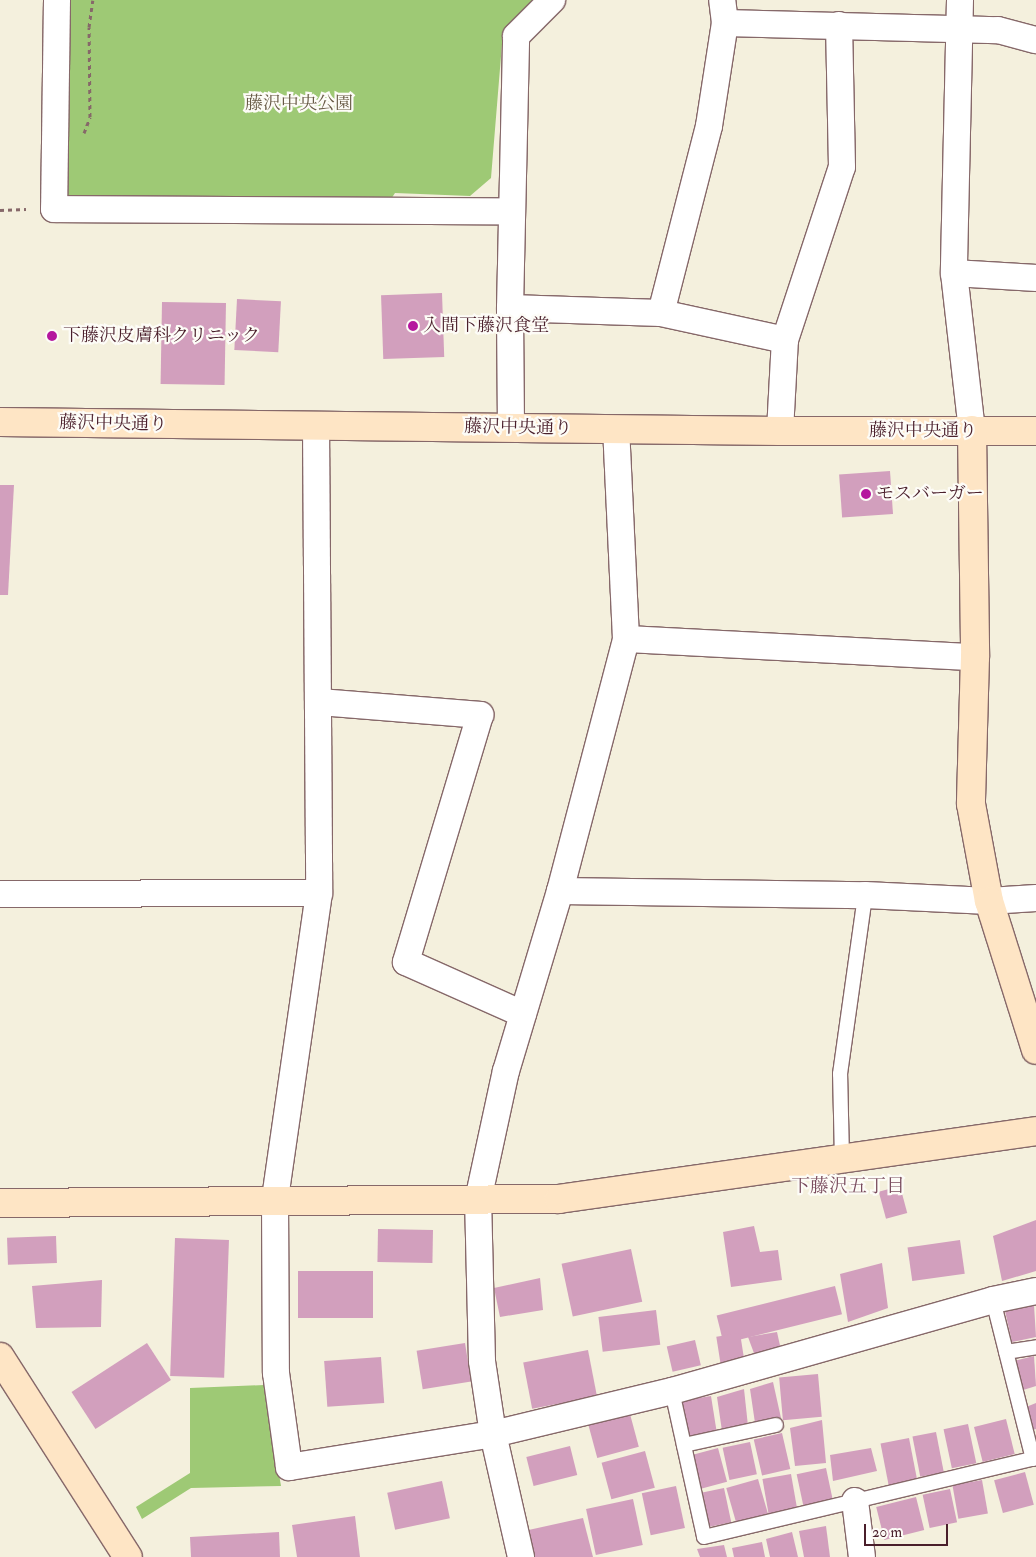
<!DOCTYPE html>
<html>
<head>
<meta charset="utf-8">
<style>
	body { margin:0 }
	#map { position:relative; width:1036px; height:1557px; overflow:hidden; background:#f4f0dd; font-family:"IM FELL Double Pica","Noto Serif JP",serif }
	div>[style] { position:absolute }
	.green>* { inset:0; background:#9ec975 }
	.building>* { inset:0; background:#d29fbd; transform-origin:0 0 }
	.path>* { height:3px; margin-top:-1.5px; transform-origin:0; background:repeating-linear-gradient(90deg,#866869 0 4px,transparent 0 8px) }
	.roads { filter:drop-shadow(1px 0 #866869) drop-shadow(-1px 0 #866869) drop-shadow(0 1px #866869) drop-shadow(0 -1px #866869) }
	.lane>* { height:14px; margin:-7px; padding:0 7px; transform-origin:7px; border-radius:7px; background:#fff }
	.street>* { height:26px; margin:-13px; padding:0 13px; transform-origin:13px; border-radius:13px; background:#fff }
	.secondary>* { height:28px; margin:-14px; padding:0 14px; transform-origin:14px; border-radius:14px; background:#fee5c5 }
	.dots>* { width:14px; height:14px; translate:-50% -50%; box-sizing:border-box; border:2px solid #fdfcf7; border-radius:50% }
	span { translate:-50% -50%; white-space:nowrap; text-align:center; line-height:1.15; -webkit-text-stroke:4.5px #fdfcf7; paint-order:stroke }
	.park-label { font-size:18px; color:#675a45 }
	.poi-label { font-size:18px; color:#4a1f2b }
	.left { translate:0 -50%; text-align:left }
	.street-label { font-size:18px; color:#4a1f2b }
	.neighbourhood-label { font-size:19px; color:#7a4c5e }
	.scale { position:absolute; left:864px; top:1524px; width:84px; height:22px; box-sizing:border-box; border:2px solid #4a1f2b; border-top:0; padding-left:6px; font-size:15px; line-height:18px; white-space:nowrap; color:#4a1f2b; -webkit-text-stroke:4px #fdfcf7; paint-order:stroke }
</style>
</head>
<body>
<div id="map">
	<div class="green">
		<i style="clip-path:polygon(71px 0,537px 0,503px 32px,491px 178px,470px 196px,395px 193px,385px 208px,69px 203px,60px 172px)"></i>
		<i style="clip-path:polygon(264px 1385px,281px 1486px,191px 1488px,142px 1519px,136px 1507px,190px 1473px,190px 1388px)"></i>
	</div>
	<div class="building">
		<i style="left:442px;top:293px;width:64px;height:61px;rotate:88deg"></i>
		<i style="left:237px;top:299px;width:44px;height:51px;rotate:3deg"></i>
		<i style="left:162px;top:302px;width:64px;height:82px;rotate:1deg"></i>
		<i style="left:890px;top:471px;width:43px;height:51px;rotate:86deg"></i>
		<i style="clip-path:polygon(0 485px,14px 485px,8px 595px,0 595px)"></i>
		<i style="left:900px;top:1186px;width:28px;height:22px;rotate:75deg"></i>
		<i style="clip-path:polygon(1036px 1220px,1036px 1271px,1002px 1281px,993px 1236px)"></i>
		<i style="clip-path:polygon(754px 1226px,760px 1252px,778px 1250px,782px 1280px,731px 1287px,723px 1232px)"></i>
		<i style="left:378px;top:1229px;width:55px;height:33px;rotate:1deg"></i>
		<i style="left:56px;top:1236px;width:27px;height:49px;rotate:88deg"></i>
		<i style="left:175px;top:1238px;width:54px;height:138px;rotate:2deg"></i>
		<i style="left:960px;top:1240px;width:34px;height:53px;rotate:82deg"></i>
		<i style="left:631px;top:1249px;width:54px;height:71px;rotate:78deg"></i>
		<i style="clip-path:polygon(882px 1263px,888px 1308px,848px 1322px,840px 1274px)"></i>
		<i style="left:298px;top:1271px;width:75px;height:47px"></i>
		<i style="clip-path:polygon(540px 1278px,543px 1310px,500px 1317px,494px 1288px)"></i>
		<i style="clip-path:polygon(102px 1280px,101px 1327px,36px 1328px,32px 1286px)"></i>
		<i style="left:835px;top:1286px;width:29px;height:122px;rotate:76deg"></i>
		<i style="clip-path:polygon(1034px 1305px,1036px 1337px,1012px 1342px,1005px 1311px)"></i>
		<i style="left:656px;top:1310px;width:35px;height:58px;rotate:83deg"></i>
		<i style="clip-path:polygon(777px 1332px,781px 1350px,755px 1356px,748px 1337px)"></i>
		<i style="left:740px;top:1333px;width:26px;height:24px;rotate:81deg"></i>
		<i style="left:695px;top:1340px;width:26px;height:29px;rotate:77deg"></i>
		<i style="left:147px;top:1343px;width:44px;height:90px;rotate:57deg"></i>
		<i style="left:465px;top:1343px;width:39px;height:49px;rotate:81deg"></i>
		<i style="left:588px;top:1350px;width:47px;height:66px;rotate:79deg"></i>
		<i style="clip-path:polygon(1034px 1356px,1036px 1386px,1020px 1391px,1014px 1361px)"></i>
		<i style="left:381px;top:1357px;width:46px;height:57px;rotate:86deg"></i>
		<i style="left:818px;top:1374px;width:43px;height:39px;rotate:85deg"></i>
		<i style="clip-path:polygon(773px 1382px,781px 1418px,755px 1423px,750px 1389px)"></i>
		<i style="clip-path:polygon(744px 1389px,748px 1426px,722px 1431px,717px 1397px)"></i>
		<i style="left:711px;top:1396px;width:36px;height:29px;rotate:81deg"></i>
		<i style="clip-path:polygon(1036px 1403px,1036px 1429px,1033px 1430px,1026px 1407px)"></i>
		<i style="left:630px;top:1414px;width:34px;height:43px;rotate:75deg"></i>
		<i style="left:1006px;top:1419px;width:36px;height:33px;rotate:76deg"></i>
		<i style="clip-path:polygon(822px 1420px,826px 1463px,795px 1466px,790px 1428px)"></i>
		<i style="left:968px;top:1424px;width:40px;height:25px;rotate:78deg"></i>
		<i style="left:936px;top:1432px;width:41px;height:24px;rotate:79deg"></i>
		<i style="left:782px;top:1433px;width:37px;height:29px;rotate:77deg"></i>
		<i style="left:909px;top:1438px;width:43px;height:29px;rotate:79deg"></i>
		<i style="left:750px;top:1442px;width:33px;height:28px;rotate:78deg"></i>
		<i style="left:570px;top:1446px;width:30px;height:45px;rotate:76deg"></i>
		<i style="left:718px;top:1448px;width:35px;height:27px;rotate:75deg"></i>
		<i style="clip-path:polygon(871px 1448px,877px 1471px,833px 1481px,830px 1455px)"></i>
		<i style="left:645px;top:1451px;width:38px;height:45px;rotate:75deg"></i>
		<i style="left:826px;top:1468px;width:35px;height:30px;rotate:78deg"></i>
		<i style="left:1025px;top:1472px;width:34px;height:32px;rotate:75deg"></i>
		<i style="left:791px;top:1474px;width:36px;height:29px;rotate:80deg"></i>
		<i style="left:758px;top:1479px;width:37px;height:33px;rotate:74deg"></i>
		<i style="left:982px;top:1480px;width:34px;height:30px;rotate:80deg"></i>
		<i style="left:442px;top:1481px;width:38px;height:56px;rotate:78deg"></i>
		<i style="left:676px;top:1486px;width:43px;height:35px;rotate:78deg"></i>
		<i style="left:724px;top:1488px;width:35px;height:22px;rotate:78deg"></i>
		<i style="left:950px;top:1489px;width:34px;height:28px;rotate:78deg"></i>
		<i style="left:916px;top:1497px;width:34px;height:41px;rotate:76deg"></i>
		<i style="left:633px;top:1499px;width:47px;height:48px;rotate:78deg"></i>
		<i style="clip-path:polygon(355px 1516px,360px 1557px,297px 1557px,292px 1525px)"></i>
		<i style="clip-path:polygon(583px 1518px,593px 1557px,530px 1557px,524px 1531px)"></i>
		<i style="clip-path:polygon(826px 1526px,830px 1557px,804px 1557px,799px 1531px)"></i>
		<i style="clip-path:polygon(279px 1532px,280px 1557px,191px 1557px,190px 1537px)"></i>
		<i style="clip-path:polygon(792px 1532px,798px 1557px,770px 1557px,766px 1539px)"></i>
		<i style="clip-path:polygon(762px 1542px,765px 1557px,734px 1557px,732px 1548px)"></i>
		<i style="clip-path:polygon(724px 1545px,727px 1557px,700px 1557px,697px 1549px)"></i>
	</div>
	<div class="path">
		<i style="left:84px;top:133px;width:17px;rotate:-69deg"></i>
		<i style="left:90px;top:117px;width:90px;rotate:-90.6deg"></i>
		<i style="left:89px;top:27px;width:27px;rotate:-82deg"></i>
		<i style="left:0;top:210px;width:26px;rotate:-2deg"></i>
	</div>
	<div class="roads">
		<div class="lane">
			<i style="left:842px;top:1159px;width:85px;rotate:-91.3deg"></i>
			<i style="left:840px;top:1074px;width:181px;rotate:-82deg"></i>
			<i style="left:993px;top:1300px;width:164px;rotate:75.9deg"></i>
			<i style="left:1006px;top:1352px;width:30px;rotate:-9deg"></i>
			<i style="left:672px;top:1391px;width:149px;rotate:77.6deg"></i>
			<i style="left:704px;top:1537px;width:341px;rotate:-13.4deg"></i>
			<i style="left:684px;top:1445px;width:94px;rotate:-12.3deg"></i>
		</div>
		<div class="street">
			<i style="left:57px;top:0;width:209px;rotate:90.8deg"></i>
			<i style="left:54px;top:209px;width:457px;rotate:0.3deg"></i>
			<i style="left:960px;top:0;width:273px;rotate:91.3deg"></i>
			<i style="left:954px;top:273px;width:158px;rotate:83.5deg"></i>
			<i style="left:725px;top:23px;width:273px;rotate:1.5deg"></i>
			<i style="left:998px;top:30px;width:39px;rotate:15deg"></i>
			<i style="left:954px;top:273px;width:82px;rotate:3.5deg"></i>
			<i style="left:510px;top:308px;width:151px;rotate:1.9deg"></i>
			<i style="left:661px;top:313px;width:127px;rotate:12.3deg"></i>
			<i style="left:785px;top:340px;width:182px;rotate:-71.8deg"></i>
			<i style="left:842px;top:167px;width:142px;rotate:-91.2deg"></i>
			<i style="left:661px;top:313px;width:193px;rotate:-75.6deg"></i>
			<i style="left:709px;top:126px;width:104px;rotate:-81.2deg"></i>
			<i style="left:725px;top:23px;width:23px;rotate:-97deg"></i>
			<i style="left:316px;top:426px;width:467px;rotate:89.6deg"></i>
			<i style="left:319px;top:893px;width:310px;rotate:98.2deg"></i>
			<i style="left:275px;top:1200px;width:173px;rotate:89.7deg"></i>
			<i style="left:276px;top:1373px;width:95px;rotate:82.1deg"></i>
			<i style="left:289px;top:1467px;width:207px;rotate:-9.2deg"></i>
			<i style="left:493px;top:1434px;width:184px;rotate:-13.5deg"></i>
			<i style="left:672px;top:1391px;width:334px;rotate:-15.8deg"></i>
			<i style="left:993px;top:1300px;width:44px;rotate:-11.8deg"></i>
			<i style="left:511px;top:427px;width:119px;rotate:-90.5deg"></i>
			<i style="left:510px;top:308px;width:272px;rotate:-88.7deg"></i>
			<i style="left:516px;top:36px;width:51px;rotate:-45deg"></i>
			<i style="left:780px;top:431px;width:91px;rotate:-86.9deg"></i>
			<i style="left:626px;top:639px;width:349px;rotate:3deg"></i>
			<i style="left:320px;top:702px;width:161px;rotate:4.6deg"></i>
			<i style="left:480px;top:715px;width:258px;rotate:106.7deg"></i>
			<i style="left:406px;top:962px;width:128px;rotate:24deg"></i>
			<i style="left:560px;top:891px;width:305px;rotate:0.8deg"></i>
			<i style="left:865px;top:895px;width:124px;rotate:2.8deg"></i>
			<i style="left:989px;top:901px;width:47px;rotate:-3.7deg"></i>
			<i style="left:0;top:894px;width:319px;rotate:-0.2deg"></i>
			<i style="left:855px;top:1501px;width:56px;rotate:82.9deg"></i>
			<i style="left:521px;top:1557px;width:126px;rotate:-102.8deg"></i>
			<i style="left:493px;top:1434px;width:74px;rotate:-98.6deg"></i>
			<i style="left:482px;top:1361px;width:161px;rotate:-91.4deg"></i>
			<i style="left:478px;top:1200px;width:132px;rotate:-77.8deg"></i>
			<i style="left:506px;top:1071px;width:188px;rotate:-73.3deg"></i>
			<i style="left:560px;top:891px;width:260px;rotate:-75.3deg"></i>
			<i style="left:626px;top:639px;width:210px;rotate:-92.7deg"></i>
		</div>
		<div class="secondary">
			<i style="left:0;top:422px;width:780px;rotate:0.66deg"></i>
			<i style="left:780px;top:431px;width:256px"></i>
			<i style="left:972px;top:430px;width:227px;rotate:89.2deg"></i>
			<i style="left:975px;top:657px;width:147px;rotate:91.6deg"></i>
			<i style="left:971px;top:804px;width:99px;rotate:79.5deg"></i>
			<i style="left:989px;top:901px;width:156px;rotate:72.5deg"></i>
			<i style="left:0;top:1203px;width:559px;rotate:-0.41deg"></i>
			<i style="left:559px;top:1199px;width:482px;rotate:-8.1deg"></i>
			<i style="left:0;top:1357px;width:237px;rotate:57.4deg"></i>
		</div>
	</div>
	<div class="dots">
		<i style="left:413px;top:326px;background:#b5179e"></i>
		<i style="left:52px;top:336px;background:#b5179e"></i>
		<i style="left:866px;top:494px;background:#b5179e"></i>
	</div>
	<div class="park-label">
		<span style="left:299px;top:104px">藤沢中央公園</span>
	</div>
	<div class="poi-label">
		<span class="left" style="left:423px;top:326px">入間下藤沢食堂</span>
		<span class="left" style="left:63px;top:336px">下藤沢皮膚科クリニック</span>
		<span class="left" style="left:876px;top:494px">モスバーガー</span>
	</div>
	<div class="street-label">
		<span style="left:113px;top:424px;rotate:1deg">藤沢中央通り</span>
		<span style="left:518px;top:428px;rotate:1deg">藤沢中央通り</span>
		<span style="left:923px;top:431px">藤沢中央通り</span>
	</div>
	<div class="neighbourhood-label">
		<span style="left:848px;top:1187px">下藤沢五丁目</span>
	</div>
	<div class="scale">20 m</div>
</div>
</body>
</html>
